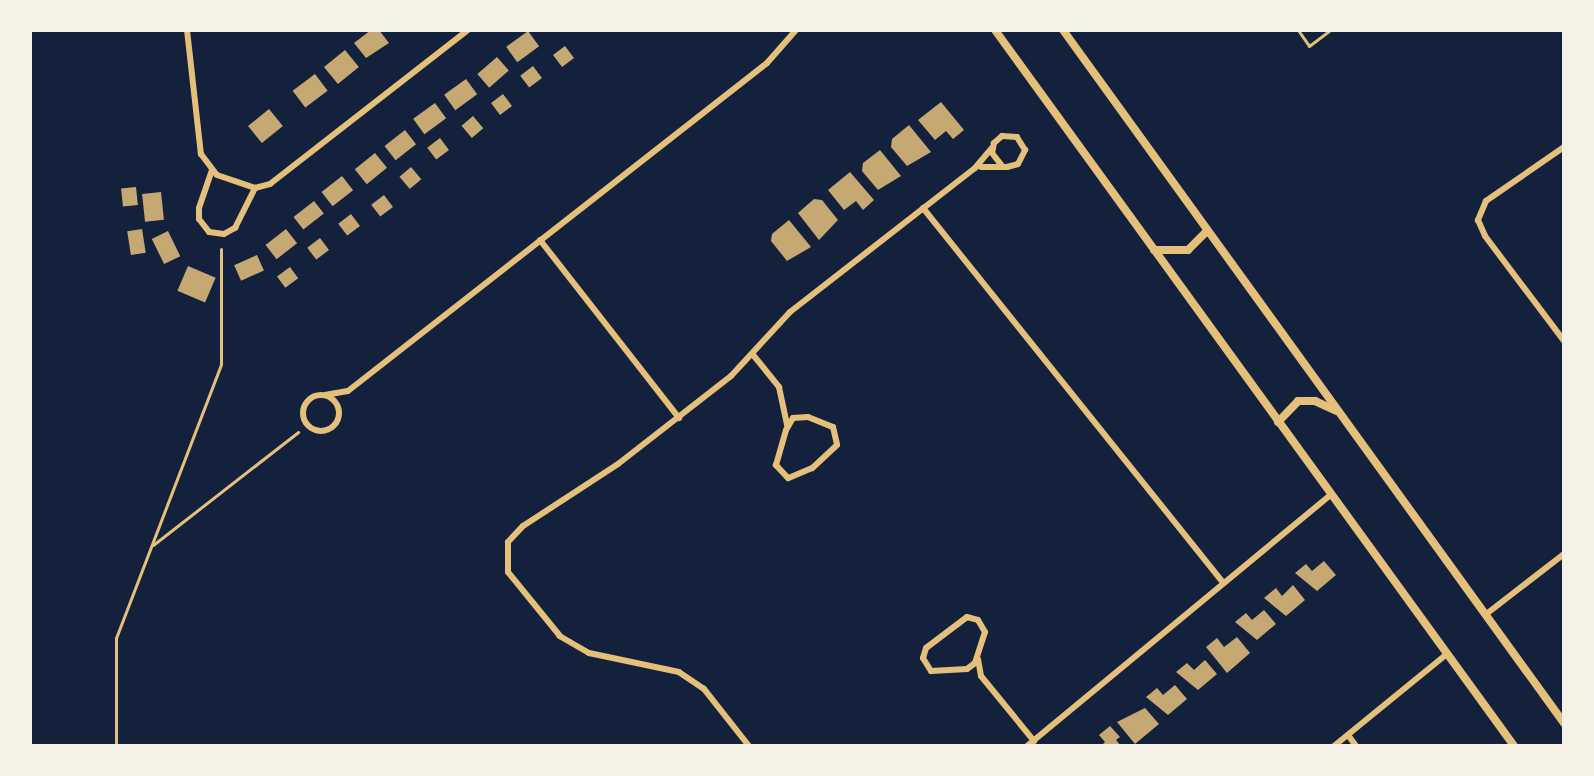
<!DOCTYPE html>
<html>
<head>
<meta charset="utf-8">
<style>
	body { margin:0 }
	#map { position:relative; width:1594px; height:776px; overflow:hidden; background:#14213d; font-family:"Archivo Narrow",sans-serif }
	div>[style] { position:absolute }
	.building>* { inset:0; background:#c6a872; transform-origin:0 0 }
	.path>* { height:3px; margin:-1.5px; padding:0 1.5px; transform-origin:1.5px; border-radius:1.5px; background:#e5c07b }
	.service>* { height:3px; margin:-1.5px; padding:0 1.5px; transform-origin:1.5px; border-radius:1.5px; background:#e5c07b }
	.minor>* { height:6px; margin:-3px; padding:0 3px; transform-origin:3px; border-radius:3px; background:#e5c07b }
	.minor>.ring { margin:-3px; padding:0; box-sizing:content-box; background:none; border:6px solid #e5c07b; border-radius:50% }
	.secondary>* { height:8px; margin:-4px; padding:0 4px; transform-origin:4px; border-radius:4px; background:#e5c07b }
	span { translate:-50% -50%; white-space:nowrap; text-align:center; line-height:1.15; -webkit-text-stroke:7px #f6f1e7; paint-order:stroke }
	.frame { position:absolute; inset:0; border:32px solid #f6f1e7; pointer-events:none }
</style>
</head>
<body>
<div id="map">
	<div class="building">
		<i style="clip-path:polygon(371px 30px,379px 30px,389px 43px,366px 58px,354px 43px)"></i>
		<i style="left:528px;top:31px;width:19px;height:27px;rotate:54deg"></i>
		<i style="left:565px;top:46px;width:15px;height:15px;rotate:53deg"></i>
		<i style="left:345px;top:50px;width:22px;height:27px;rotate:51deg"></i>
		<i style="left:497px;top:57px;width:18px;height:26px;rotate:49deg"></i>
		<i style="left:533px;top:66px;width:15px;height:16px;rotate:53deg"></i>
		<i style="left:315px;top:74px;width:21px;height:28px;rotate:53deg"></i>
		<i style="left:466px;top:79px;width:19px;height:27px;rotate:54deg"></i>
		<i style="left:503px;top:94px;width:15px;height:15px;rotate:53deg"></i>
		<i style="clip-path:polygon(941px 102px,964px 130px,953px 139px,946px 131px,935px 140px,918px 120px)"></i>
		<i style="left:435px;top:103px;width:19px;height:27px;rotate:54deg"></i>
		<i style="left:269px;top:109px;width:22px;height:27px;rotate:51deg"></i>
		<i style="left:473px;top:116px;width:16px;height:15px;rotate:50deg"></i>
		<i style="clip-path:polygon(909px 125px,931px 152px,907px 166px,891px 147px,892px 139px)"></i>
		<i style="left:405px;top:130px;width:18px;height:26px;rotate:52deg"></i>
		<i style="left:440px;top:138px;width:15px;height:16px;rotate:53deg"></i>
		<i style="clip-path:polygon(880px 150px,901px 176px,878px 190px,862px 171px,863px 163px)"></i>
		<i style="left:375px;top:153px;width:19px;height:26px;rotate:51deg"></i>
		<i style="left:411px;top:167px;width:16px;height:15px;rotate:50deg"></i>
		<i style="clip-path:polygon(850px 172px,874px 200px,863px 210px,856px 201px,844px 210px,828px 190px)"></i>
		<i style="left:342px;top:176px;width:18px;height:26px;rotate:52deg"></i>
		<i style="left:136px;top:187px;width:18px;height:15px;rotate:84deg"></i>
		<i style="left:161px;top:192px;width:28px;height:19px;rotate:84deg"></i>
		<i style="left:384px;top:195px;width:15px;height:16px;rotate:53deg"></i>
		<i style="clip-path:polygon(814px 199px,822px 200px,838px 220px,819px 240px,798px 213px)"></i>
		<i style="left:314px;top:201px;width:16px;height:26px;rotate:52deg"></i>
		<i style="left:351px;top:214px;width:15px;height:16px;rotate:53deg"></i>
		<i style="clip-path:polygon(789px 220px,811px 247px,787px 261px,771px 241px,772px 234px)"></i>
		<i style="left:142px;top:229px;width:24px;height:15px;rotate:81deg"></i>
		<i style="left:286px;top:229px;width:18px;height:26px;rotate:52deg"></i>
		<i style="left:168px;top:231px;width:28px;height:18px;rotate:64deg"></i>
		<i style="left:320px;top:238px;width:15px;height:16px;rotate:53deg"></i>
		<i style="left:257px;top:255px;width:17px;height:25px;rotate:66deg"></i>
		<i style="left:188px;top:266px;width:30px;height:27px;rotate:23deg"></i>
		<i style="left:290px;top:267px;width:14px;height:16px;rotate:54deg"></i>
		<i style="clip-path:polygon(1324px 561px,1336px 575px,1317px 591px,1295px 573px,1306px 564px,1312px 571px)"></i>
		<i style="clip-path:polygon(1293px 585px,1305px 600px,1286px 616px,1264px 598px,1276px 588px,1282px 596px)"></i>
		<i style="clip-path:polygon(1264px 610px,1276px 624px,1257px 640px,1235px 622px,1246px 613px,1252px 620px)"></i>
		<i style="clip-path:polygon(1237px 637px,1250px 653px,1227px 673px,1206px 647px,1217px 638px,1224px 647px)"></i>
		<i style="clip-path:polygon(1205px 660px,1217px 674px,1198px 690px,1176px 672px,1187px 663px,1194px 670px)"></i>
		<i style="clip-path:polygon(1175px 685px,1187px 699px,1168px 715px,1146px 697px,1157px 688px,1163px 695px)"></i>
		<i style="clip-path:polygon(1145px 708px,1159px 724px,1135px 744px,1117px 722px)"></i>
		<i style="clip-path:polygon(1110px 726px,1120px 737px,1116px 740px,1121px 746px,1101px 746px,1105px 742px,1099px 735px)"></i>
	</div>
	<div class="path">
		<i style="left:153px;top:545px;width:184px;rotate:-37.9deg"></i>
		<i style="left:116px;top:746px;width:108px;rotate:-90deg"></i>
		<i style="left:116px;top:638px;width:293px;rotate:-69deg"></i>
		<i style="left:221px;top:364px;width:115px;rotate:-90deg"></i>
	</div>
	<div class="service">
		<i style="left:1298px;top:30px;width:19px;rotate:55deg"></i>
		<i style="left:1309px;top:46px;width:26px;rotate:-37deg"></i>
	</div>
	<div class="minor">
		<i style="left:187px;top:30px;width:125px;rotate:83.6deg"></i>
		<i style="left:201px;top:154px;width:26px;rotate:53deg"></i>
		<i style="left:217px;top:175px;width:40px;rotate:18.9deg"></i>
		<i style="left:255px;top:188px;width:16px;rotate:-15deg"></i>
		<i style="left:270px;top:184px;width:251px;rotate:-37.9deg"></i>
		<i style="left:1564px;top:147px;width:95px;rotate:145.3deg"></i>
		<i style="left:1486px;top:201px;width:21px;rotate:113deg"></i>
		<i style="left:1478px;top:220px;width:17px;rotate:66deg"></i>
		<i style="left:1485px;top:236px;width:131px;rotate:53deg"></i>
		<i style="left:981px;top:167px;width:26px"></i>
		<i style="left:1007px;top:167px;width:11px;rotate:-15deg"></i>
		<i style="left:1018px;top:164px;width:16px;rotate:-63deg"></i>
		<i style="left:1025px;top:150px;width:15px;rotate:-122deg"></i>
		<i style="left:1017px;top:137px;width:15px;rotate:-176deg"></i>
		<i style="left:1002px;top:136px;width:11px;rotate:139deg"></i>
		<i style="left:994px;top:143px;width:10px;rotate:101deg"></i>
		<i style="left:992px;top:153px;width:16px;rotate:52deg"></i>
		<i style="left:212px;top:170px;width:40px;rotate:108.9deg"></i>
		<i style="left:199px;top:208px;width:11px;rotate:90deg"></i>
		<i style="left:199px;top:219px;width:16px;rotate:52deg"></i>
		<i style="left:209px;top:232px;width:15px;rotate:8deg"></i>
		<i style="left:224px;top:234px;width:13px;rotate:-29deg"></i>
		<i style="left:235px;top:228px;width:45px;rotate:-63.4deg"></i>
		<i style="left:923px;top:208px;width:479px;rotate:51.3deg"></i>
		<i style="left:540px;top:240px;width:226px;rotate:52deg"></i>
		<i style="left:754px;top:356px;width:40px;rotate:51deg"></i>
		<i style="left:779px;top:387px;width:40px;rotate:78deg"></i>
		<i class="ring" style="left:303px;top:395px;width:30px;height:30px"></i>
		<i style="left:325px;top:395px;width:23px;rotate:-10deg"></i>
		<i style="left:348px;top:391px;width:532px;rotate:-38.05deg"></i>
		<i style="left:767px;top:63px;width:44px;rotate:-48.7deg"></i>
		<i style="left:808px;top:417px;width:27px;rotate:22deg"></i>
		<i style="left:833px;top:427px;width:18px;rotate:77deg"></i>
		<i style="left:837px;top:445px;width:34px;rotate:137deg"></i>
		<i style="left:812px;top:468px;width:26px;rotate:157deg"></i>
		<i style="left:788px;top:478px;width:18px;rotate:-133deg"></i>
		<i style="left:776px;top:465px;width:36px;rotate:-74deg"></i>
		<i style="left:786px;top:430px;width:14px;rotate:-60deg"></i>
		<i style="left:793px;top:418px;width:15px;rotate:-4deg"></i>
		<i style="left:1485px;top:615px;width:100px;rotate:-37.7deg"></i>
		<i style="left:967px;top:617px;width:11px;rotate:15deg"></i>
		<i style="left:978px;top:620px;width:14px;rotate:60deg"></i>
		<i style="left:985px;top:632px;width:33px;rotate:108deg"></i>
		<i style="left:975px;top:663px;width:10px;rotate:143deg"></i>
		<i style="left:967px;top:669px;width:36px;rotate:177deg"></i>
		<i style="left:931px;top:671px;width:15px;rotate:-122deg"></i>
		<i style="left:923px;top:658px;width:10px;rotate:-73deg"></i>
		<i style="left:926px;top:648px;width:51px;rotate:-37.1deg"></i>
		<i style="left:978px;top:659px;width:17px;rotate:80deg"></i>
		<i style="left:981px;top:676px;width:84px;rotate:50.8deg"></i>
		<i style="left:1348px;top:735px;width:14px;rotate:54deg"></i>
		<i style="left:749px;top:746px;width:73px;rotate:-128.3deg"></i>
		<i style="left:704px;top:689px;width:30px;rotate:-146deg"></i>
		<i style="left:679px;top:672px;width:92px;rotate:-168.1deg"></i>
		<i style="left:589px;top:653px;width:34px;rotate:-150deg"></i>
		<i style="left:560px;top:636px;width:82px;rotate:-129.1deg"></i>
		<i style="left:508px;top:572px;width:30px;rotate:-90deg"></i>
		<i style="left:508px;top:542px;width:22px;rotate:-47deg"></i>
		<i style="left:523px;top:526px;width:113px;rotate:-33.1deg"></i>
		<i style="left:618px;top:464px;width:143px;rotate:-37.9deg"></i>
		<i style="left:731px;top:376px;width:87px;rotate:-47.3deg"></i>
		<i style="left:790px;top:312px;width:234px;rotate:-37.9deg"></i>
		<i style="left:975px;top:168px;width:26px;rotate:-50deg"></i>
		<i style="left:1027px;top:746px;width:393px;rotate:-39.6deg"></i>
		<i style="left:1334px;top:746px;width:146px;rotate:-39.2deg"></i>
	</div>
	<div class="secondary">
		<i style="left:995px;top:30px;width:884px;rotate:54.06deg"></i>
		<i style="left:1063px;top:30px;width:855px;rotate:54.14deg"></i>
		<i style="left:1154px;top:250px;width:34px"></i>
		<i style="left:1188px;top:250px;width:27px;rotate:-45deg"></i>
		<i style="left:1278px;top:422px;width:29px;rotate:-46deg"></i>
		<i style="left:1298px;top:401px;width:17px"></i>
		<i style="left:1315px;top:401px;width:23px;rotate:25deg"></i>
	</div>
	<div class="frame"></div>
</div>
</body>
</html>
